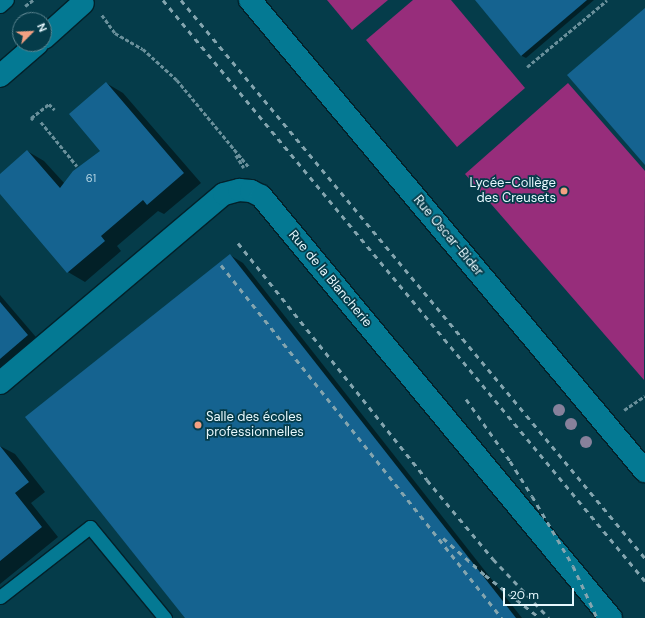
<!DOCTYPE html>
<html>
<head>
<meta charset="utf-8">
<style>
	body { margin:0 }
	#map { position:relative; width:645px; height:618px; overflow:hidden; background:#053c4a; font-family:"DM Sans",sans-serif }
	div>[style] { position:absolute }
	.green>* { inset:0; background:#972d7b }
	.shadow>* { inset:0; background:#0007 }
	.building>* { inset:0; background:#156390 }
	.path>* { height:2.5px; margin-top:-1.25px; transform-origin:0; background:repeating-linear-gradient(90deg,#6a909b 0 4px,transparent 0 6px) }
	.roads { filter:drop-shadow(1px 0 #03212a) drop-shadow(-1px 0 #03212a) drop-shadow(0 1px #03212a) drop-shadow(0 -1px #03212a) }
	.lane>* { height:13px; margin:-6.5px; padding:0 6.5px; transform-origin:6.5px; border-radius:6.5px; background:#047993 }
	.street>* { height:22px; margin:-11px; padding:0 11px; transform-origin:11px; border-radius:11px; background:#047993 }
	.secondary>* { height:22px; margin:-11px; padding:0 11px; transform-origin:11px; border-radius:11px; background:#047993 }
	.rail>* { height:3px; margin-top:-1.5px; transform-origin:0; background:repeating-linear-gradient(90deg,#84a5af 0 5px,transparent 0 10px) }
	.trees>* { width:12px; height:12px; margin:-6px; border-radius:50%; background:#87819b }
	.dots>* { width:11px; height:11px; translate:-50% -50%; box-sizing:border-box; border:2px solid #053c4a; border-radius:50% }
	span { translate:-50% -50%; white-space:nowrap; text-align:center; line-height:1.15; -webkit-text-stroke:3.5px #053c4a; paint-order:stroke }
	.number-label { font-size:11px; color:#b2d3e2 }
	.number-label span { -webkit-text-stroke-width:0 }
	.poi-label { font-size:13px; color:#e7f8fe }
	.right { translate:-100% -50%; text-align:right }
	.left { translate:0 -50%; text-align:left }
	.street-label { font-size:13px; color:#e7f8fe }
	.north { position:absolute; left:12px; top:12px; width:40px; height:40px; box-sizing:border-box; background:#053c4a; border:1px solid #5f8792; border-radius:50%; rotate:66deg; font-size:11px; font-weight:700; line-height:16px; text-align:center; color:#e7f8fe }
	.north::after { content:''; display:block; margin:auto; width:14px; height:18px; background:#f3a082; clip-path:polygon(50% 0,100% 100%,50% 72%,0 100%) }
	.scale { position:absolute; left:503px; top:588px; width:71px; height:18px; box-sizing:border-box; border:2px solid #e7f8fe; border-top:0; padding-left:5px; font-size:12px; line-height:14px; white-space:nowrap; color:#e7f8fe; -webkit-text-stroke:3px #053c4a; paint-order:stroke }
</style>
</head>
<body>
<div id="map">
	<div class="green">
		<i style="clip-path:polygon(327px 0,388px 0,352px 30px)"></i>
		<i style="clip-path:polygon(413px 0,451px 0,525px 88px,457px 147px,366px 40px)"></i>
		<i style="clip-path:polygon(568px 83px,645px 171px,644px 380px,465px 174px)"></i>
	</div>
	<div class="shadow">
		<i style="clip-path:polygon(476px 0,594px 0,526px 58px,522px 56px)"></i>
		<i style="clip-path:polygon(106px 83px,123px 93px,201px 183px,164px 214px,158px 211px,117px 246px,121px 251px,85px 282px,68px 272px,0 192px,0 175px,27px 151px,44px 161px,65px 184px,102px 151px)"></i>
		<i style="clip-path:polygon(230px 255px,243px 263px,522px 618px,188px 618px)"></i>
		<i style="clip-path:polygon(0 295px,41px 343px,0 378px)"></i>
		<i style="clip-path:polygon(0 446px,15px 454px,45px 492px,31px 503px,58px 537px,0 584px)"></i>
	</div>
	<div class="building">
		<i style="clip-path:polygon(475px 0,587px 0,521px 56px)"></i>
		<i style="clip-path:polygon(645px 8px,645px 165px,567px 75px)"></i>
		<i style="clip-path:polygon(106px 82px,184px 173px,147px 205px,143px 200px,101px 236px,105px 241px,67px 273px,0 194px,0 174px,27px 150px,60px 188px,73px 171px,100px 151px,69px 114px)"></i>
		<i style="clip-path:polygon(230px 254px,370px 432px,516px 618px,185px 618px,25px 417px)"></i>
		<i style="clip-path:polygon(0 302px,28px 335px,0 359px)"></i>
		<i style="clip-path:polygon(0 446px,29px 482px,15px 493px,42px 527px,0 561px)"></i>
	</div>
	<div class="path">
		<i style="left:25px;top:6px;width:10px;rotate:-37deg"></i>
		<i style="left:102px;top:15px;width:22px;rotate:54deg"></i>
		<i style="left:115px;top:33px;width:32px;rotate:30deg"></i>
		<i style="left:143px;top:49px;width:46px;rotate:42.4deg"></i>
		<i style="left:177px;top:80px;width:113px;rotate:50.4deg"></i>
		<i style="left:527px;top:67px;width:104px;rotate:-39.9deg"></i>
		<i style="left:33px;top:120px;width:3px;rotate:-135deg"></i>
		<i style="left:31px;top:118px;width:23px;rotate:-38deg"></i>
		<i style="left:49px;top:104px;width:8px;rotate:45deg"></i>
		<i style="left:41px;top:122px;width:57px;rotate:50.7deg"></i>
		<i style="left:236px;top:155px;width:15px;rotate:58deg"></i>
		<i style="left:624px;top:410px;width:25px;rotate:-34deg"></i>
	</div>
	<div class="roads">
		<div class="lane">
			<i style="left:0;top:6px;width:9px;rotate:-41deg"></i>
			<i style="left:0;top:597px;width:114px;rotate:-37.9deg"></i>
			<i style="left:90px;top:527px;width:118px;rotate:50.5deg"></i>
		</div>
		<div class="street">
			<i style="left:250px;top:0;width:615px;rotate:50.02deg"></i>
			<i style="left:0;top:383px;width:293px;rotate:-40.2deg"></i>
			<i style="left:224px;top:194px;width:16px;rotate:-15deg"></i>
			<i style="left:239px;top:190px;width:12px;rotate:5deg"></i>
			<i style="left:251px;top:191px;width:11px;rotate:27deg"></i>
			<i style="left:261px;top:196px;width:548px;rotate:50.33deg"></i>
		</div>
		<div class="secondary">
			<i style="left:44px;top:38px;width:52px;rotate:-41.9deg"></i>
			<i style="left:0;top:76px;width:49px;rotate:-40.9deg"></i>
		</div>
	</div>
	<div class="rail">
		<i style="left:163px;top:0;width:755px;rotate:50.32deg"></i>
		<i style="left:181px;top:0;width:726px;rotate:50.26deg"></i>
		<i style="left:238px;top:243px;width:303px;rotate:51.4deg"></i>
		<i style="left:427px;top:480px;width:103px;rotate:50.1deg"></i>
		<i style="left:493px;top:559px;width:81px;rotate:46.5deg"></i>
		<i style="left:221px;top:265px;width:451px;rotate:51.5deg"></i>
		<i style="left:466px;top:399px;width:76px;rotate:54.6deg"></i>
		<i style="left:510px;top:461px;width:41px;rotate:57.8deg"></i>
		<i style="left:532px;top:496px;width:81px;rotate:59.6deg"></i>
		<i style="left:573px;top:566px;width:57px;rotate:65.2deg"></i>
		<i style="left:443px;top:538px;width:56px;rotate:41.4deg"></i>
		<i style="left:485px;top:575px;width:70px;rotate:38deg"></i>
	</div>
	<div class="trees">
		<i style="left:559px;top:410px"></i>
		<i style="left:571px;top:424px"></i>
		<i style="left:586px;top:442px"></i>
	</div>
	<div class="dots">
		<i style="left:564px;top:191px;background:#f3a082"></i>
		<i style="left:198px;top:425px;background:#f3a082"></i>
	</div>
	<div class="number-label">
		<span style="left:91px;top:178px">61</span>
	</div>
	<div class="poi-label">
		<span class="right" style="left:556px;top:191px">Lycée-Collège<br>des Creusets</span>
		<span class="left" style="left:206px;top:425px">Salle des écoles<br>professionnelles</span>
	</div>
	<div class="street-label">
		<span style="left:448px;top:236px;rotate:50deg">Rue Oscar-Bider</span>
		<span style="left:330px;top:279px;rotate:50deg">Rue de la Blancherie</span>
	</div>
	<div class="north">N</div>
	<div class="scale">20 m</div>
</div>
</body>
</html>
